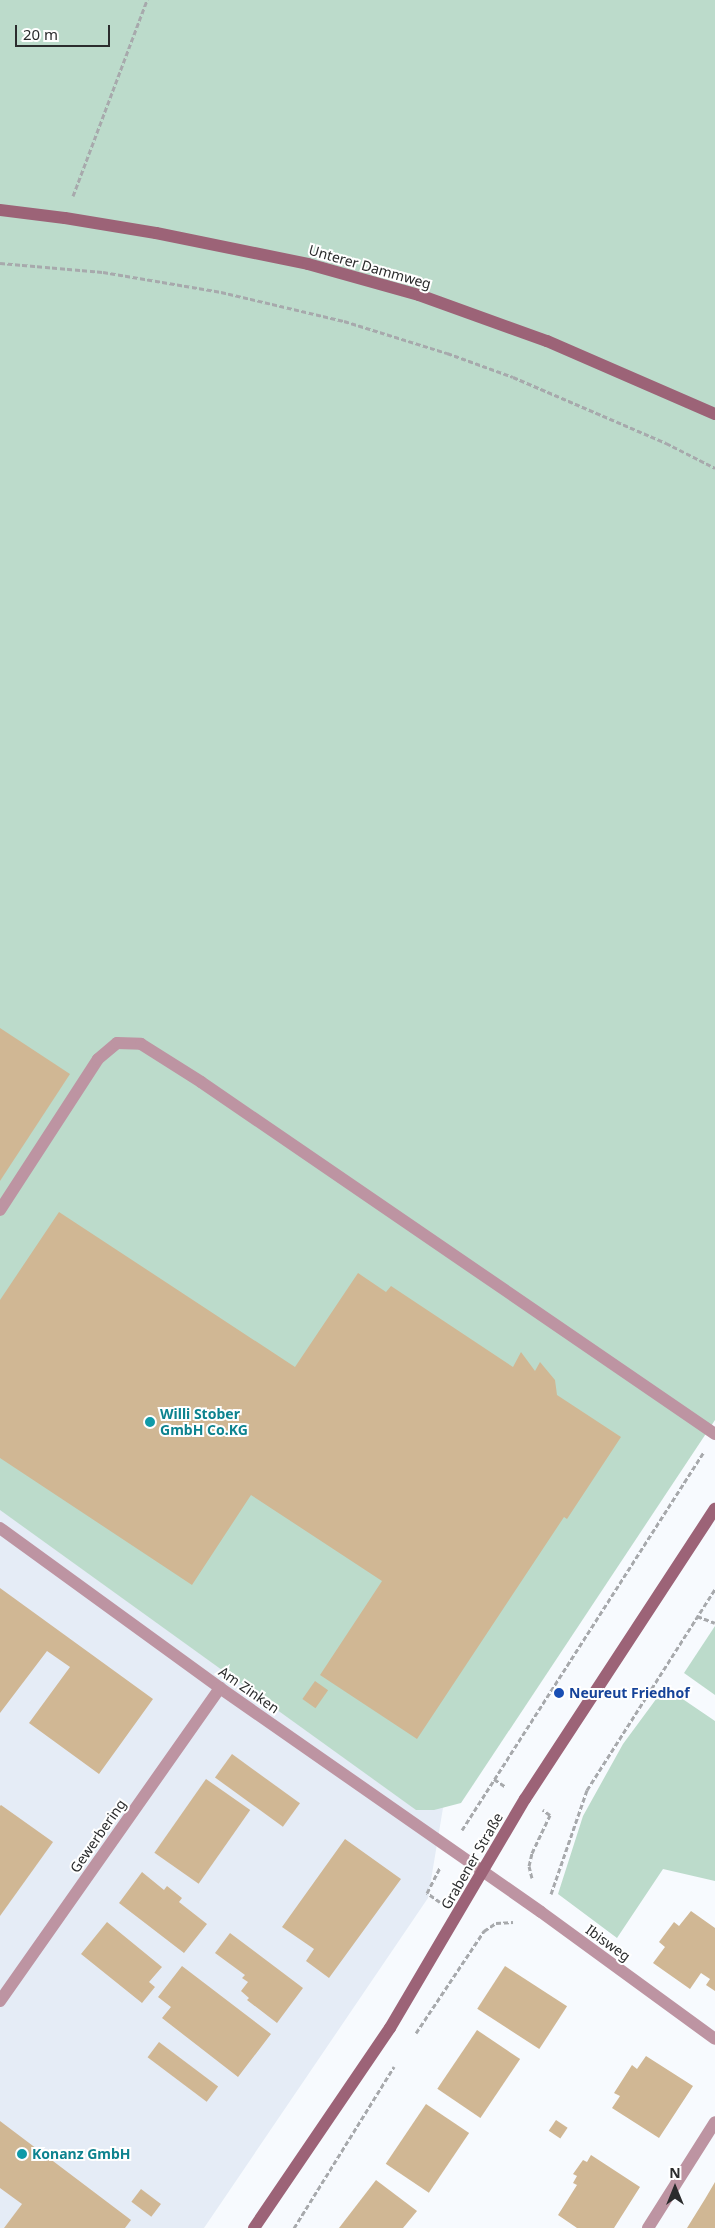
<!DOCTYPE html>
<html>
<head>
<meta charset="utf-8">
<style>
	body { margin:0 }
	#map { position:relative; width:715px; height:2228px; overflow:hidden; background:#f7fafe; font-family:"Noto Sans",sans-serif }
	div>[style] { position:absolute }
	.built>* { inset:0; background:#e5ecf6 }
	.green>* { inset:0; background:#bcdbcb }
	.building>* { inset:0; background:#d0b794; transform-origin:0 0 }
	.path>* { height:3px; margin-top:-1.5px; transform-origin:0; background:repeating-linear-gradient(90deg,#a7a9ac 0 5px,transparent 0 7.5px) }
	.lane>* { height:12px; margin:-6px; padding:0 6px; transform-origin:6px; border-radius:6px; background:#bd94a2 }
	.street>* { height:12px; margin:-6px; padding:0 6px; transform-origin:6px; border-radius:6px; background:#bd94a2 }
	.secondary>* { height:12px; margin:-6px; padding:0 6px; transform-origin:6px; border-radius:6px; background:#9c6377 }
	.dots>* { width:14px; height:14px; translate:-50% -50%; box-sizing:border-box; border:2px solid #fff; border-radius:50% }
	span { translate:-50% -50%; white-space:nowrap; text-align:center; line-height:1.15; -webkit-text-stroke:4px #fff; paint-order:stroke }
	.street-label { font-size:14px; color:#2b2c2d }
	.culture-label { font-size:14px; color:#0d838f; font-weight:700 }
	.left { translate:0 -50%; text-align:left }
	.transit-label { font-size:14px; color:#164399; font-weight:700 }
	.north { position:absolute; left:650px; top:2163px; width:50px; height:50px; -webkit-text-stroke:4px #fff; paint-order:stroke; rotate:0deg; font-size:14px; font-weight:700; line-height:20px; text-align:center; color:#2b2c2d }
	.north::after { content:''; display:block; margin:auto; width:18px; height:22px; background:#2b2c2d; clip-path:polygon(50% 0,100% 100%,50% 72%,0 100%) }
	.scale { position:absolute; left:15px; top:25px; width:95px; height:22px; box-sizing:border-box; border:2px solid #2b2c2d; border-top:0; padding-left:6px; font-size:15px; line-height:18px; white-space:nowrap; color:#2b2c2d; -webkit-text-stroke:4px #fff; paint-order:stroke }
</style>
</head>
<body>
<div id="map">
	<div class="built">
		<i style="clip-path:polygon(0 886px,715px 1418px,443px 1808px,428px 1898px,204px 2228px,0 2228px)"></i>
	</div>
	<div class="green">
		<i style="clip-path:polygon(0 0,715px 0,715px 1420px,461px 1803px,434px 1810px,416px 1810px,0 1510px)"></i>
		<i style="clip-path:polygon(715px 1626px,715px 1695px,684px 1673px)"></i>
		<i style="clip-path:polygon(665px 1687px,715px 1721px,715px 1881px,663px 1869px,617px 1938px,558px 1894px,583px 1816px,623px 1744px)"></i>
	</div>
	<div class="building">
		<i style="clip-path:polygon(0 1028px,70px 1074px,0 1181px)"></i>
		<i style="clip-path:polygon(59px 1212px,295px 1367px,358px 1273px,386px 1292px,391px 1286px,513px 1367px,521px 1352px,535px 1371px,540px 1362px,555px 1380px,557px 1395px,621px 1437px,567px 1519px,564px 1517px,417px 1739px,320px 1675px,382px 1581px,251px 1495px,192px 1585px,0 1458px,0 1300px)"></i>
		<i style="clip-path:polygon(0 1588px,153px 1699px,99px 1774px,29px 1723px,70px 1667px,47px 1651px,0 1713px)"></i>
		<i style="left:315px;top:1681px;width:16px;height:22px;rotate:35deg"></i>
		<i style="left:232px;top:1754px;width:84px;height:29px;rotate:36deg"></i>
		<i style="left:206px;top:1779px;width:54px;height:90px;rotate:35deg"></i>
		<i style="clip-path:polygon(1px 1805px,53px 1842px,0 1916px,0 1806px)"></i>
		<i style="clip-path:polygon(345px 1839px,401px 1879px,329px 1978px,306px 1961px,314px 1949px,282px 1927px)"></i>
		<i style="clip-path:polygon(142px 1872px,164px 1890px,167px 1886px,182px 1898px,179px 1902px,207px 1924px,184px 1953px,119px 1903px)"></i>
		<i style="clip-path:polygon(691px 1911px,715px 1928px,715px 1991px,706px 1985px,710px 1979px,701px 1973px,690px 1989px,653px 1963px,665px 1947px,659px 1942px,674px 1922px,679px 1926px)"></i>
		<i style="clip-path:polygon(107px 1922px,162px 1967px,149px 1982px,155px 1987px,142px 2003px,81px 1954px)"></i>
		<i style="clip-path:polygon(230px 1933px,303px 1988px,277px 2023px,247px 2000px,249px 1998px,241px 1991px,248px 1982px,242px 1978px,245px 1975px,215px 1953px)"></i>
		<i style="clip-path:polygon(182px 1966px,271px 2034px,238px 2077px,162px 2018px,171px 2007px,158px 1997px)"></i>
		<i style="left:505px;top:1966px;width:74px;height:51px;rotate:33deg"></i>
		<i style="left:477px;top:2030px;width:52px;height:71px;rotate:34deg"></i>
		<i style="left:159px;top:2042px;width:74px;height:19px;rotate:37deg"></i>
		<i style="clip-path:polygon(646px 2056px,693px 2086px,659px 2138px,612px 2108px,620px 2096px,614px 2093px,632px 2065px,637px 2069px)"></i>
		<i style="left:426px;top:2104px;width:52px;height:72px;rotate:34deg"></i>
		<i style="left:556px;top:2120px;width:14px;height:13px;rotate:34deg"></i>
		<i style="clip-path:polygon(0 2121px,131px 2220px,125px 2228px,4px 2228px,22px 2204px,0 2188px)"></i>
		<i style="clip-path:polygon(591px 2155px,640px 2187px,614px 2228px,577px 2228px,558px 2215px,577px 2185px,573px 2183px,577px 2176px,573px 2174px,583px 2160px,587px 2162px)"></i>
		<i style="clip-path:polygon(376px 2180px,417px 2211px,403px 2228px,339px 2228px)"></i>
		<i style="clip-path:polygon(715px 2182px,715px 2228px,687px 2228px,705px 2199px)"></i>
		<i style="left:141px;top:2189px;width:25px;height:16px;rotate:37deg"></i>
	</div>
	<div class="path">
		<i style="left:73px;top:196px;width:210px;rotate:-69.3deg"></i>
		<i style="left:0;top:263px;width:103px;rotate:5deg"></i>
		<i style="left:103px;top:272px;width:120px;rotate:9.6deg"></i>
		<i style="left:221px;top:292px;width:126px;rotate:13.3deg"></i>
		<i style="left:344px;top:321px;width:108px;rotate:17.3deg"></i>
		<i style="left:447px;top:353px;width:70px;rotate:20deg"></i>
		<i style="left:513px;top:377px;width:167px;rotate:23.3deg"></i>
		<i style="left:666px;top:443px;width:55px;rotate:27deg"></i>
		<i style="left:697px;top:1616px;width:19px;rotate:21deg"></i>
		<i style="left:494px;top:1779px;width:14px;rotate:34deg"></i>
		<i style="left:462px;top:1830px;width:449px;rotate:-57.4deg"></i>
		<i style="left:532px;top:1878px;width:12px;rotate:-104deg"></i>
		<i style="left:529px;top:1866px;width:13px;rotate:-77deg"></i>
		<i style="left:532px;top:1853px;width:42px;rotate:-64.7deg"></i>
		<i style="left:550px;top:1815px;width:9px;rotate:-144deg"></i>
		<i style="left:551px;top:1894px;width:110px;rotate:-70.9deg"></i>
		<i style="left:587px;top:1790px;width:238px;rotate:-57.5deg"></i>
		<i style="left:440px;top:1902px;width:16px;rotate:-145deg"></i>
		<i style="left:427px;top:1893px;width:28px;rotate:-63deg"></i>
		<i style="left:416px;top:2033px;width:123px;rotate:-56.3deg"></i>
		<i style="left:484px;top:1931px;width:14px;rotate:-34deg"></i>
		<i style="left:496px;top:1923px;width:17px;rotate:-3deg"></i>
		<i style="left:294px;top:2228px;width:190px;rotate:-58.2deg"></i>
	</div>
	<div class="lane">
		<i style="left:0;top:1210px;width:180px;rotate:-57deg"></i>
		<i style="left:98px;top:1059px;width:25px;rotate:-40deg"></i>
		<i style="left:117px;top:1043px;width:24px;rotate:2deg"></i>
		<i style="left:141px;top:1044px;width:71px;rotate:32.3deg"></i>
		<i style="left:201px;top:1082px;width:623px;rotate:34.4deg"></i>
	</div>
	<div class="street">
		<i style="left:0;top:1528px;width:272px;rotate:36deg"></i>
		<i style="left:220px;top:1688px;width:391px;rotate:34.9deg"></i>
		<i style="left:541px;top:1912px;width:215px;rotate:36.1deg"></i>
		<i style="left:0;top:2001px;width:383px;rotate:-54.9deg"></i>
		<i style="left:648px;top:2228px;width:125px;rotate:-57.7deg"></i>
	</div>
	<div class="secondary">
		<i style="left:0;top:210px;width:65px;rotate:7deg"></i>
		<i style="left:65px;top:218px;width:92px;rotate:9.4deg"></i>
		<i style="left:156px;top:233px;width:155px;rotate:11.5deg"></i>
		<i style="left:308px;top:264px;width:115px;rotate:15.6deg"></i>
		<i style="left:419px;top:295px;width:136px;rotate:19.8deg"></i>
		<i style="left:547px;top:341px;width:183px;rotate:23.5deg"></i>
		<i style="left:254px;top:2228px;width:242px;rotate:-55.8deg"></i>
		<i style="left:390px;top:2028px;width:266px;rotate:-59.5deg"></i>
		<i style="left:525px;top:1799px;width:347px;rotate:-56.8deg"></i>
	</div>
	<div class="dots">
		<i style="left:150px;top:1422px;background:#0f9aa8"></i>
		<i style="left:559px;top:1693px;background:#1a4fb4"></i>
		<i style="left:22px;top:2154px;background:#0f9aa8"></i>
	</div>
	<div class="street-label">
		<span style="left:370px;top:267px;rotate:16deg">Unterer Dammweg</span>
		<span style="left:249px;top:1690px;rotate:35deg">Am Zinken</span>
		<span style="left:98px;top:1836px;rotate:-55deg">Gewerbering</span>
		<span style="left:472px;top:1861px;rotate:-60deg">Grabener Straße</span>
		<span style="left:608px;top:1943px;rotate:36deg">Ibisweg</span>
	</div>
	<div class="culture-label">
		<span class="left" style="left:160px;top:1422px">Willi Stober<br>GmbH Co.KG</span>
		<span class="left" style="left:32px;top:2154px">Konanz GmbH</span>
	</div>
	<div class="transit-label">
		<span class="left" style="left:569px;top:1693px">Neureut Friedhof</span>
	</div>
	<div class="north">N</div>
	<div class="scale">20 m</div>
</div>
</body>
</html>
